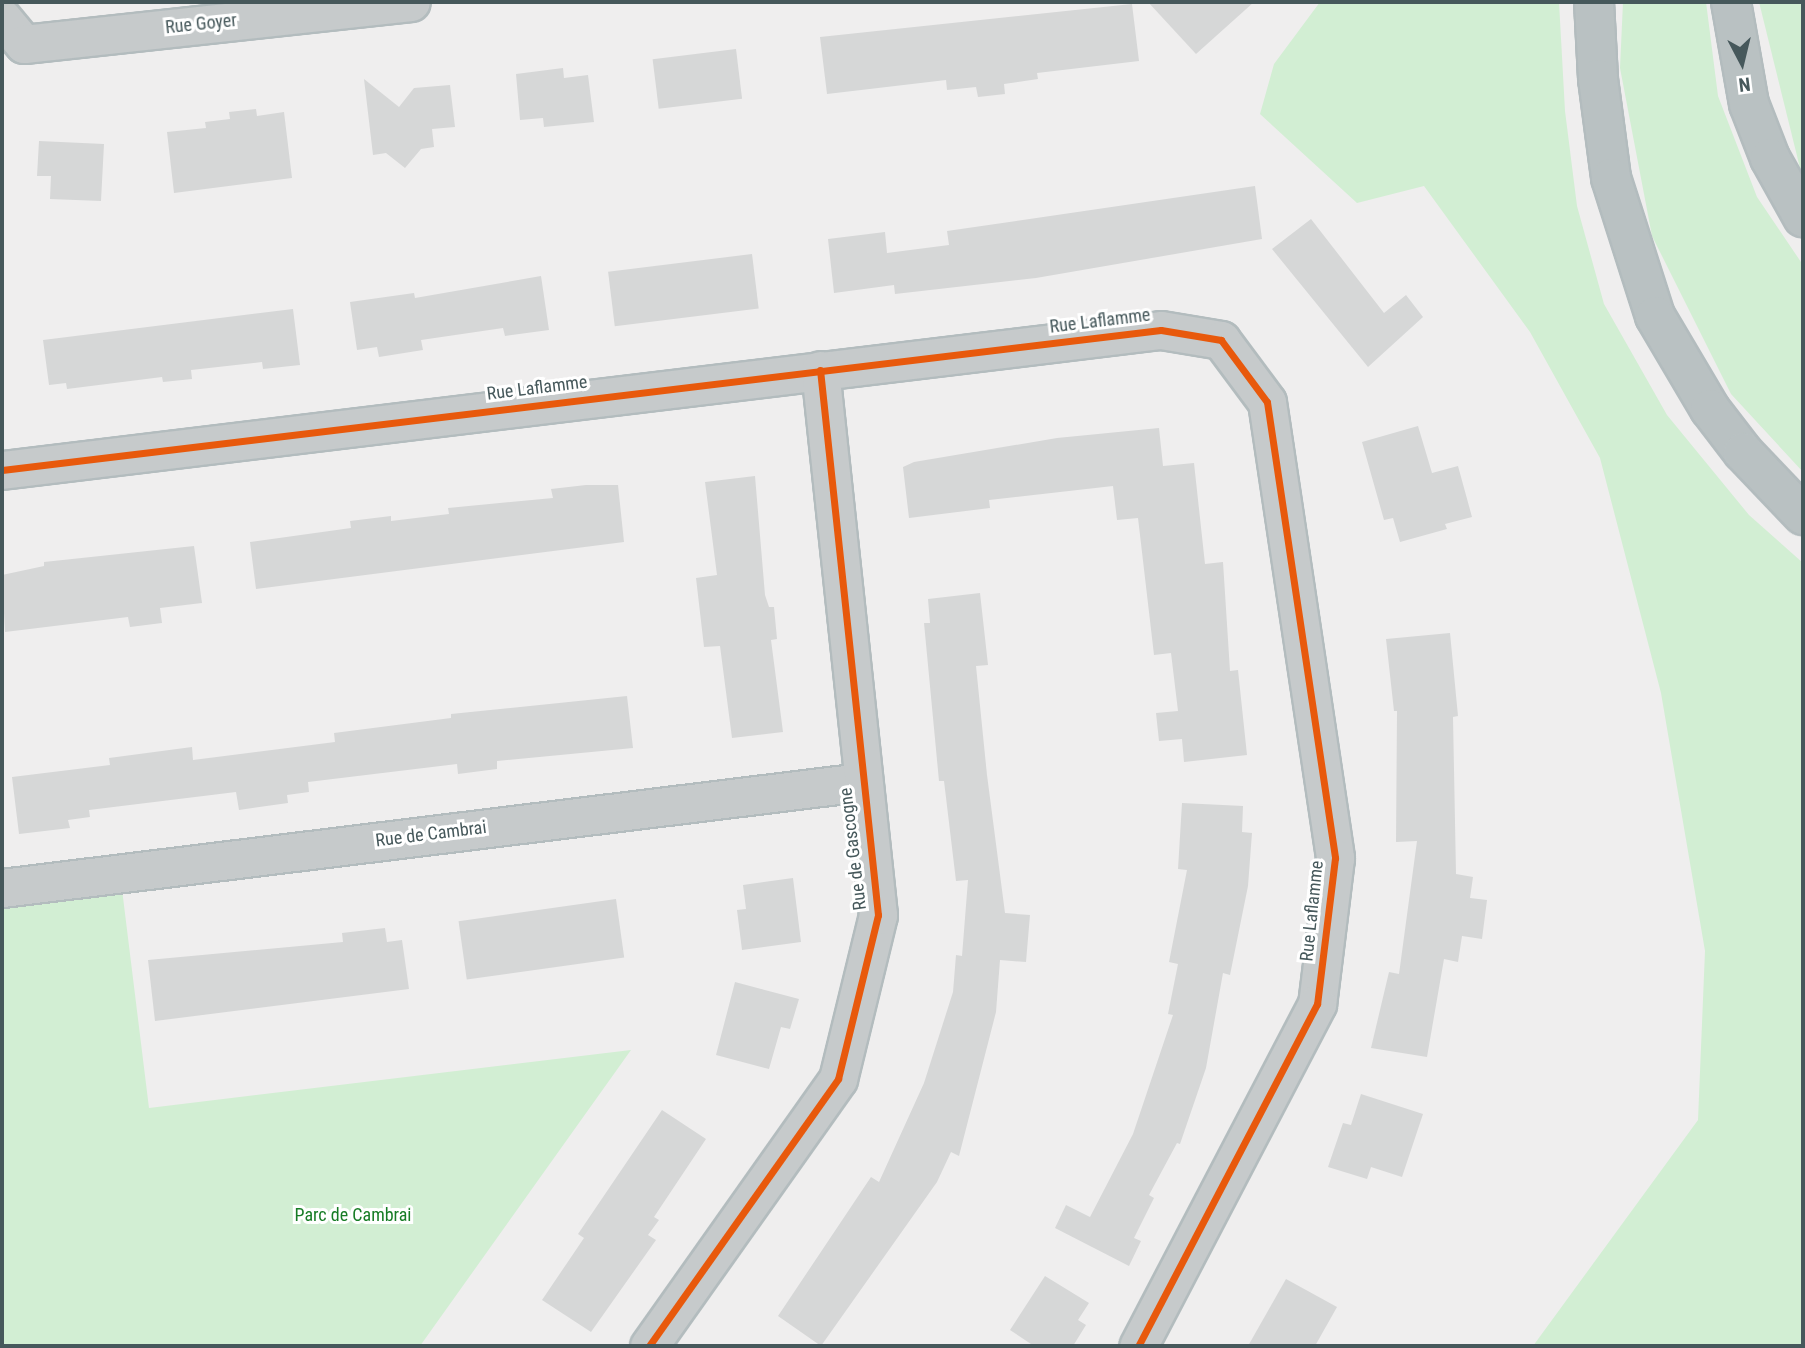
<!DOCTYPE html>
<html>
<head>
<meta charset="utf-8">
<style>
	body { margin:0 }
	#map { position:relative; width:1805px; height:1348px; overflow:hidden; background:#efeeee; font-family:"Roboto Condensed",sans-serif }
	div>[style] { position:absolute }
	.green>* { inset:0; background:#d2eed3 }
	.building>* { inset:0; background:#d6d7d7; transform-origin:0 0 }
	.roads { filter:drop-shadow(2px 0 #b3bcbe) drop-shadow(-2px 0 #b3bcbe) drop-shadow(0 2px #b3bcbe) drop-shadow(0 -2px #b3bcbe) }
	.minor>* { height:37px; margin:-18.5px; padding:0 18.5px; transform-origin:18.5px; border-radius:18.5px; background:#c6cacb }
	.highway>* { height:38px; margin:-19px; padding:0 19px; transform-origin:19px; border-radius:19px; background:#b9c1c2 }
	.cycleway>* { height:7px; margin:-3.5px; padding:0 3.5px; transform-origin:3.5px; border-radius:3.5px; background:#e8590c }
	span { translate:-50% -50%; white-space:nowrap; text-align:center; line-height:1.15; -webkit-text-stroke:6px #fff; paint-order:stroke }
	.street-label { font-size:18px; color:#46585b }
	.park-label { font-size:18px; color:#177c25 }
	.frame { position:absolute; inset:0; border:4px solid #46585b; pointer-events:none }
	.north { position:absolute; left:1707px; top:28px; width:70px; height:70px; -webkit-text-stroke:5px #fff; paint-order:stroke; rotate:173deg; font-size:19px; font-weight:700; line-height:28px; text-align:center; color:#46585b }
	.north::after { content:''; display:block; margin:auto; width:24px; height:32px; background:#46585b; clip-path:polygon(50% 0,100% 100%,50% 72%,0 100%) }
</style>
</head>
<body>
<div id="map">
	<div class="green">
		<i style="clip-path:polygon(1320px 2px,1559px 2px,1565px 111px,1577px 206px,1604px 304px,1667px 415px,1749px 515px,1803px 563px,1803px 1346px,1533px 1346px,1698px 1120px,1705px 951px,1661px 693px,1600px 458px,1530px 332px,1424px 186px,1357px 203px,1260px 114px,1274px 64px)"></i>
		<i style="clip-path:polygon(1623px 2px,1706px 2px,1718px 96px,1757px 197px,1803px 265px,1803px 472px,1731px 394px,1652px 236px,1620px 68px)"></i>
		<i style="clip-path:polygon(1759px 2px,1803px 2px,1803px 173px,1800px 168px)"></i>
		<i style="clip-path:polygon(120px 873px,149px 1108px,631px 1050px,420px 1346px,2px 1346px,2px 888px)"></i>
	</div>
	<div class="building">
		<i style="clip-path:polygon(1148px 2px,1254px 2px,1196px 54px)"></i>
		<i style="clip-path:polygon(1132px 4px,1139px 61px,1037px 73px,1038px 79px,1004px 84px,1005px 94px,978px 97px,976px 87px,947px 90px,946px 80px,827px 94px,820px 37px)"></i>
		<i style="left:736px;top:49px;width:50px;height:84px;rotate:83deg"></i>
		<i style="clip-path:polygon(563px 68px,564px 78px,588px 75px,594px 122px,544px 127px,543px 118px,520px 120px,516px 74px)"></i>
		<i style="clip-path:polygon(364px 79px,399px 107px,414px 88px,450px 85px,455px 127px,432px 129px,434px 147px,421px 149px,405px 168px,386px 153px,373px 155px)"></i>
		<i style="clip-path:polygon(256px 109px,257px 116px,284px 112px,292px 178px,174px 193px,167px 132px,206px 128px,205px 122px,230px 119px,229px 112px)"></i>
		<i style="clip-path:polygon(39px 141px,104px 144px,101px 201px,50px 199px,51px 176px,37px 176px)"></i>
		<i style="clip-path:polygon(1255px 186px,1262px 239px,1036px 278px,895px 294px,894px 285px,834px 293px,828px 239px,885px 232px,887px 253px,949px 245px,947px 231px)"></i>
		<i style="clip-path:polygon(1311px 219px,1384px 313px,1406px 295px,1423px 317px,1368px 367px,1272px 249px)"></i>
		<i style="left:752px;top:254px;width:55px;height:145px;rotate:83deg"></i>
		<i style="clip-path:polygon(541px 276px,549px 330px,505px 336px,503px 328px,421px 340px,423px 350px,379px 357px,377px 347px,357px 350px,350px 302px,414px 293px,415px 298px)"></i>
		<i style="clip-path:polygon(293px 309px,300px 365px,263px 369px,262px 362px,191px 370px,192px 379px,163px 382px,162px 377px,67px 389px,66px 383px,49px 385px,43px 340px)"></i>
		<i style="clip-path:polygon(1418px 426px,1432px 473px,1458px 466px,1472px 517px,1445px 524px,1447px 529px,1400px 542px,1393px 518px,1384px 520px,1362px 442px)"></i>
		<i style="clip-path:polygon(1159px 428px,1163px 466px,1194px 463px,1205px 564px,1223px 562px,1230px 671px,1238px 670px,1247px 755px,1184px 762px,1182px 739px,1159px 741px,1156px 713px,1178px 711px,1171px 653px,1154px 655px,1138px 518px,1117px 520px,1113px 486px,989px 500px,990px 508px,909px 518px,903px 467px,914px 462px,1057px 438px)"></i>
		<i style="clip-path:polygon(755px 476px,765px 595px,769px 607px,774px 607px,777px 639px,771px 640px,783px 732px,732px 738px,720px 646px,704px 647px,696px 578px,717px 575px,705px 482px)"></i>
		<i style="clip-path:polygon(586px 485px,618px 485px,624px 542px,256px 589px,250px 542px,351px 528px,350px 521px,391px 516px,391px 521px,449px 514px,448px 508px,553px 498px,551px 489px)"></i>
		<i style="clip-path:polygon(194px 546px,202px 603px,160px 608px,162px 623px,130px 627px,128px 617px,5px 632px,2px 575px,44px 566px,44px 562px)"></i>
		<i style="clip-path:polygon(980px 593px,988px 665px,976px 666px,987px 775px,1005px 913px,1030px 915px,1026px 962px,1000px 960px,996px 1012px,959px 1156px,951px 1152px,937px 1182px,821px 1346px,778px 1316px,871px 1177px,879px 1182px,924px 1083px,953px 992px,956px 955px,962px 956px,968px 880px,956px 881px,944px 781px,939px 781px,924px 623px,930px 623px,928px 599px)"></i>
		<i style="clip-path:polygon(1450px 633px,1458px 716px,1453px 717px,1456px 874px,1473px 877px,1470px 898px,1487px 900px,1482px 939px,1462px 936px,1458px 962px,1444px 959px,1427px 1057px,1371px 1048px,1389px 972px,1399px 974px,1417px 841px,1396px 842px,1397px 711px,1394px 711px,1386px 639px)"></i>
		<i style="clip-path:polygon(627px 696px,633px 748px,497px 761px,497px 769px,458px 774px,457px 764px,308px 782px,309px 792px,287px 795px,288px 803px,239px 810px,236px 792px,89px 810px,90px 817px,68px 820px,70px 828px,19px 834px,12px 777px,110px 765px,109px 758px,192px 747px,193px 760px,335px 742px,334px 733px,451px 718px,451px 714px)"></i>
		<i style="clip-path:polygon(1182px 803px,1243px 806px,1242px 832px,1252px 833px,1248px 886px,1230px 975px,1223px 973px,1206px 1068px,1180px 1144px,1177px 1143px,1149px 1195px,1154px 1198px,1134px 1238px,1141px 1241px,1129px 1266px,1055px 1228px,1066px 1205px,1090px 1217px,1133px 1134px,1173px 1015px,1168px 1014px,1178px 964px,1169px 962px,1187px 870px,1178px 869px)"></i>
		<i style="clip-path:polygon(793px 878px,801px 942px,742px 950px,737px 910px,746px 909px,743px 885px)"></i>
		<i style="left:616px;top:899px;width:59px;height:159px;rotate:82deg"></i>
		<i style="clip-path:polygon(385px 928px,387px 942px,402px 940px,409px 989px,155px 1021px,148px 960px,343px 942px,342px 933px)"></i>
		<i style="clip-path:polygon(735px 982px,799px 999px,790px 1029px,781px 1027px,769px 1069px,716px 1055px)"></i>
		<i style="clip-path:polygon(1361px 1094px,1423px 1114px,1402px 1177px,1371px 1167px,1367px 1179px,1328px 1167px,1343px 1123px,1351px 1125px)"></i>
		<i style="clip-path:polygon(662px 1110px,706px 1139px,654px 1217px,659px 1220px,648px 1235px,656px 1240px,591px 1332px,542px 1300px,584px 1238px,578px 1234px)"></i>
		<i style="clip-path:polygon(1045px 1276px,1089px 1303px,1078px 1320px,1086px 1325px,1073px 1346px,1034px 1346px,1010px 1330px)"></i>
		<i style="clip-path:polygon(1286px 1279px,1337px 1307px,1315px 1346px,1248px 1346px)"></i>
	</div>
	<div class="roads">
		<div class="minor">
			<i style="left:2px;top:18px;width:34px;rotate:50deg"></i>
			<i style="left:24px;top:44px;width:389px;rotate:-6.2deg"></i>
			<i style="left:2px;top:470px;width:1167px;rotate:-6.89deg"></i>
			<i style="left:1161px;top:330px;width:61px;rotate:9.5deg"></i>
			<i style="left:1221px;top:340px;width:77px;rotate:53.4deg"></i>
			<i style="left:1267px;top:402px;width:461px;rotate:81.5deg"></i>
			<i style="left:1335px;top:858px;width:147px;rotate:97deg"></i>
			<i style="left:1317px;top:1004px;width:386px;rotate:117.6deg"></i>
			<i style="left:2px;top:888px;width:866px;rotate:-7.03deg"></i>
			<i style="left:649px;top:1346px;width:327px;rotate:-54.7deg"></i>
			<i style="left:838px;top:1079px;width:169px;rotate:-76.3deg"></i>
			<i style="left:878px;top:915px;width:548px;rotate:-96.07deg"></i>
		</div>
		<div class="highway">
			<i style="left:1594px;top:2px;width:77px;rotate:87deg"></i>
			<i style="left:1598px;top:79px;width:100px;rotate:82.5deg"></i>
			<i style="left:1611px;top:178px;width:145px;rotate:72.3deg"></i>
			<i style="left:1655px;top:316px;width:108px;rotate:59.4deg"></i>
			<i style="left:1710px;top:409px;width:54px;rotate:52.5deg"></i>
			<i style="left:1743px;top:452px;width:87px;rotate:46.4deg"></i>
			<i style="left:1731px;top:2px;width:104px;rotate:80deg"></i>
			<i style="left:1749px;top:104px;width:58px;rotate:68.7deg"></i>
			<i style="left:1770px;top:158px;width:68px;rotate:60.8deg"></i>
		</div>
	</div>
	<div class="cycleway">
		<i style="left:2px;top:470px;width:1167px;rotate:-6.89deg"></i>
		<i style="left:1161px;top:330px;width:61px;rotate:9.5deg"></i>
		<i style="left:1221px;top:340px;width:77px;rotate:53.4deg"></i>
		<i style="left:1267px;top:402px;width:461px;rotate:81.5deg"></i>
		<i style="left:1335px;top:858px;width:147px;rotate:97deg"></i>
		<i style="left:1317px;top:1004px;width:386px;rotate:117.6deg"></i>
		<i style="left:649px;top:1346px;width:327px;rotate:-54.7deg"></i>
		<i style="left:838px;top:1079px;width:169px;rotate:-76.3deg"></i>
		<i style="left:878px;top:915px;width:548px;rotate:-96.07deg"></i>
	</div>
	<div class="street-label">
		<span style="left:201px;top:24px;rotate:-6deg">Rue Goyer</span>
		<span style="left:1100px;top:321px;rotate:-7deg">Rue Laflamme</span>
		<span style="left:537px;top:388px;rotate:-7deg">Rue Laflamme</span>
		<span style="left:431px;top:834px;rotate:-7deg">Rue de Cambrai</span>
		<span style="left:853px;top:849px;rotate:-97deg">Rue de Gascogne</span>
		<span style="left:1312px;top:911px;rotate:-84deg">Rue Laflamme</span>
	</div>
	<div class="park-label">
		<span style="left:353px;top:1215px">Parc de Cambrai</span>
	</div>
	<div class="frame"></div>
	<div class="north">N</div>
</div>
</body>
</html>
